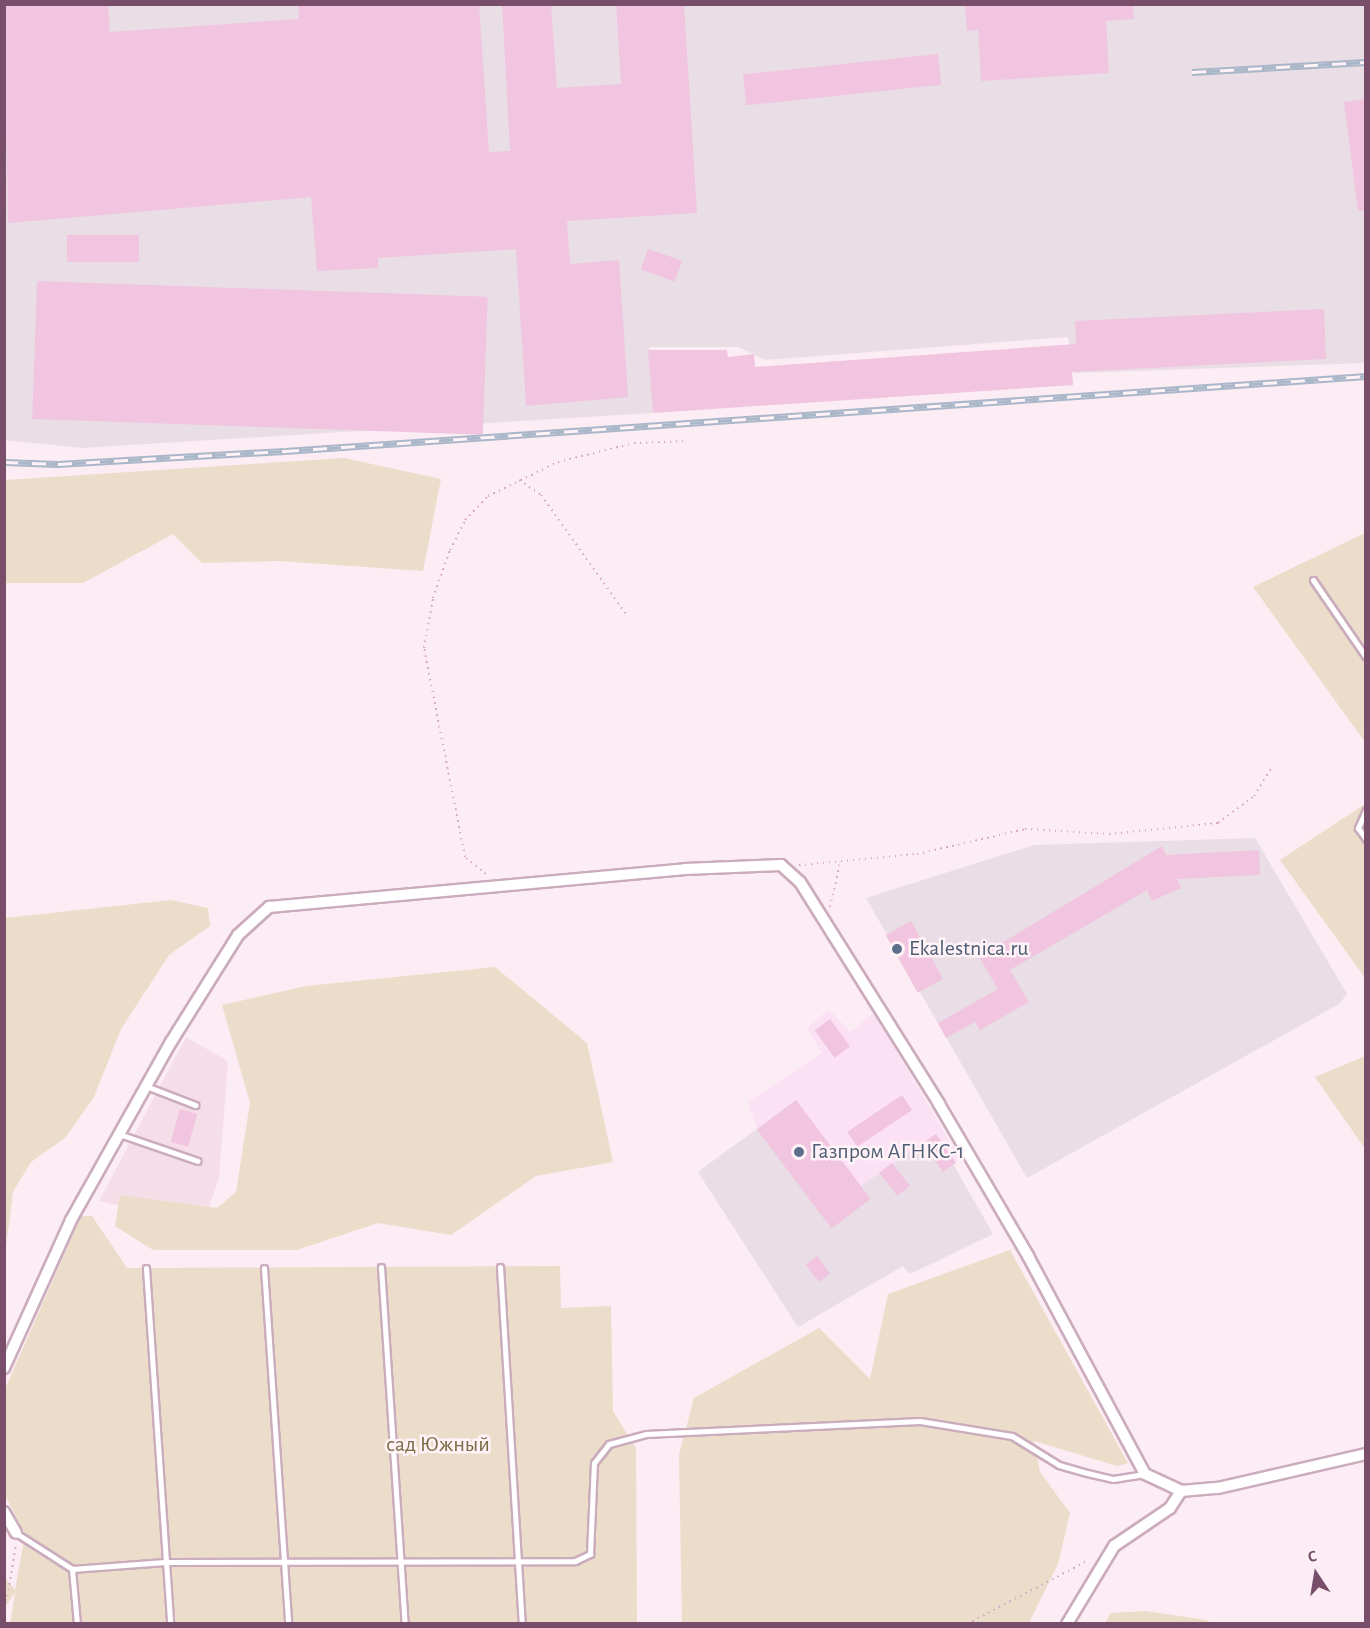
<!DOCTYPE html>
<html>
<head>
<meta charset="utf-8">
<style>
	body { margin:0 }
	#map { position:relative; width:1370px; height:1628px; overflow:hidden; background:#fcecf3; font-family:"Alegreya Sans",sans-serif }
	div>[style] { position:absolute }
	.residential>* { inset:0; background:#f6dee9 }
	.commercial>* { inset:0; background:#fce1f4 }
	.industrial>* { inset:0; background:#e9dee5 }
	.green>* { inset:0; background:#ebddca }
	.building>* { inset:0; background:#f1c4e0; transform-origin:0 0 }
	.path>* { height:2px; margin-top:-1px; transform-origin:0; background:repeating-linear-gradient(90deg,#d7a7c5 0 1.5px,transparent 0 6px) }
	.roads { filter:drop-shadow(2px 0 #cbacbd) drop-shadow(-2px 0 #cbacbd) drop-shadow(0 2px #cbacbd) drop-shadow(0 -2px #cbacbd) }
	.lane>* { height:5px; margin:-2.5px; padding:0 2.5px; transform-origin:2.5px; border-radius:2.5px; background:#fff }
	.street>* { height:10px; margin:-5px; padding:0 5px; transform-origin:5px; border-radius:5px; background:#fff }
	.rail>* { height:7px; margin-top:-3.5px; transform-origin:0; background:repeating-linear-gradient(90deg,#fff3f8 0 14px,#a9b7c8 0 28px); box-sizing:border-box; border-block:2px solid #a9b7c8 }
	.dots>* { width:16px; height:16px; translate:-50% -50%; box-sizing:border-box; border:3px solid #fff3f8; border-radius:50% }
	span { translate:-50% -50%; white-space:nowrap; text-align:center; line-height:1.15; -webkit-text-stroke:5px #fff3f8; paint-order:stroke }
	.service-label { font-size:22px; color:#4e5e75 }
	.left { translate:0 -50%; text-align:left }
	.park-label { font-size:22px; color:#7d6d46 }
	.frame { position:absolute; inset:0; border:6px solid #784e6a; pointer-events:none }
	.north { position:absolute; left:1286px; top:1544px; width:60px; height:60px; -webkit-text-stroke:4px #fff3f8; paint-order:stroke; rotate:348deg; font-size:16px; font-weight:700; line-height:24px; text-align:center; color:#784e6a }
	.north::after { content:''; display:block; margin:auto; width:21px; height:27px; background:#784e6a; clip-path:polygon(50% 0,100% 100%,50% 72%,0 100%) }
</style>
</head>
<body>
<div id="map">
	<div class="residential">
		<i style="clip-path:polygon(186px 1037px,228px 1061px,219px 1178px,203px 1225px,99px 1201px)"></i>
	</div>
	<div class="commercial">
		<i style="clip-path:polygon(829px 1009px,850px 1032px,874px 1013px,960px 1159px,952px 1165px,993px 1234px,910px 1274px,903px 1266px,798px 1327px,698px 1172px,757px 1130px,748px 1102px,822px 1053px,807px 1028px)"></i>
	</div>
	<div class="industrial">
		<i style="clip-path:polygon(5px 5px,1365px 5px,1365px 363px,1075px 373px,1068px 337px,765px 360px,738px 347px,649px 347px,653px 413px,81px 448px,5px 440px)"></i>
		<i style="clip-path:polygon(1255px 838px,1347px 994px,1339px 1004px,1027px 1178px,866px 898px,1034px 845px)"></i>
		<i style="clip-path:polygon(796px 1100px,861px 1186px,936px 1134px,993px 1234px,910px 1274px,903px 1266px,798px 1327px,698px 1172px)"></i>
	</div>
	<div class="green">
		<i style="clip-path:polygon(344px 458px,441px 479px,423px 571px,278px 561px,202px 563px,173px 534px,83px 583px,5px 583px,5px 480px)"></i>
		<i style="clip-path:polygon(1365px 533px,1365px 742px,1253px 587px)"></i>
		<i style="clip-path:polygon(1365px 804px,1365px 978px,1280px 860px)"></i>
		<i style="clip-path:polygon(171px 900px,208px 908px,210px 926px,169px 955px,121px 1029px,94px 1097px,65px 1138px,31px 1162px,13px 1192px,5px 1255px,5px 918px)"></i>
		<i style="clip-path:polygon(495px 967px,587px 1043px,613px 1162px,536px 1176px,451px 1235px,378px 1223px,297px 1250px,153px 1250px,115px 1226px,120px 1195px,217px 1208px,236px 1192px,250px 1103px,222px 1005px,306px 986px)"></i>
		<i style="clip-path:polygon(1365px 1056px,1366px 1145px,1363px 1146px,1315px 1077px)"></i>
		<i style="clip-path:polygon(81px 1216px,92px 1216px,127px 1268px,560px 1266px,561px 1308px,611px 1306px,613px 1411px,636px 1448px,637px 1623px,10px 1624px,15px 1593px,5px 1607px,5px 1578px,15px 1590px,25px 1534px,5px 1495px,5px 1389px)"></i>
		<i style="clip-path:polygon(1010px 1250px,1128px 1463px,1117px 1466px,1034px 1441px,1040px 1472px,1070px 1513px,1058px 1564px,1029px 1623px,682px 1624px,679px 1455px,694px 1398px,819px 1328px,870px 1379px,888px 1294px)"></i>
		<i style="clip-path:polygon(1146px 1611px,1206px 1620px,1211px 1623px,1105px 1623px,1111px 1613px)"></i>
	</div>
	<div class="building">
		<i style="clip-path:polygon(4px 4px,108px 4px,110px 32px,299px 19px,298px 4px,479px 4px,489px 152px,510px 151px,502px 4px,551px 4px,557px 88px,621px 84px,616px 4px,684px 4px,697px 213px,567px 221px,570px 264px,619px 260px,628px 397px,526px 406px,516px 249px,378px 258px,378px 268px,317px 271px,311px 197px,8px 223px)"></i>
		<i style="clip-path:polygon(965px 4px,1133px 4px,1134px 19px,1106px 21px,1109px 73px,981px 81px,978px 30px,967px 31px)"></i>
		<i style="left:938px;top:54px;width:31px;height:196px;rotate:84deg"></i>
		<i style="clip-path:polygon(1365px 99px,1365px 210px,1358px 211px,1344px 102px)"></i>
		<i style="left:139px;top:235px;width:27px;height:72px;rotate:90deg"></i>
		<i style="left:648px;top:249px;width:36px;height:22px;rotate:19deg"></i>
		<i style="left:37px;top:281px;width:451px;height:138px;rotate:2deg"></i>
		<i style="clip-path:polygon(1324px 309px,1326px 359px,1072px 372px,1073px 385px,653px 413px,648px 350px,727px 350px,728px 357px,754px 354px,755px 367px,1076px 344px,1075px 321px)"></i>
		<i style="clip-path:polygon(1162px 846px,1166px 855px,1259px 850px,1260px 875px,1177px 879px,1181px 888px,1152px 901px,1147px 890px,1010px 970px,1029px 1002px,980px 1030px,975px 1022px,946px 1038px,938px 1023px,998px 989px,979px 957px)"></i>
		<i style="left:911px;top:921px;width:66px;height:29px;rotate:61deg"></i>
		<i style="left:830px;top:1019px;width:34px;height:19px;rotate:54deg"></i>
		<i style="left:902px;top:1095px;width:18px;height:66px;rotate:56deg"></i>
		<i style="left:796px;top:1100px;width:124px;height:49px;rotate:53deg"></i>
		<i style="left:180px;top:1109px;width:18px;height:34px;rotate:16deg"></i>
		<i style="left:936px;top:1134px;width:35px;height:16px;rotate:55deg"></i>
		<i style="left:892px;top:1163px;width:29px;height:16px;rotate:52deg"></i>
		<i style="left:817px;top:1256px;width:22px;height:14px;rotate:54deg"></i>
	</div>
	<div class="path">
		<i style="left:519px;top:480px;width:27px;rotate:34deg"></i>
		<i style="left:541px;top:495px;width:146px;rotate:54.5deg"></i>
		<i style="left:799px;top:865px;width:119px;rotate:-5.3deg"></i>
		<i style="left:917px;top:854px;width:111px;rotate:-13deg"></i>
		<i style="left:1025px;top:829px;width:84px;rotate:3.4deg"></i>
		<i style="left:1109px;top:834px;width:110px;rotate:-5.8deg"></i>
		<i style="left:1218px;top:823px;width:45px;rotate:-36.9deg"></i>
		<i style="left:1254px;top:796px;width:32px;rotate:-58deg"></i>
		<i style="left:486px;top:874px;width:27px;rotate:-141deg"></i>
		<i style="left:465px;top:857px;width:213px;rotate:-101.1deg"></i>
		<i style="left:424px;top:648px;width:51px;rotate:-79.8deg"></i>
		<i style="left:433px;top:598px;width:51px;rotate:-70.5deg"></i>
		<i style="left:450px;top:550px;width:34px;rotate:-63deg"></i>
		<i style="left:465px;top:520px;width:33px;rotate:-46deg"></i>
		<i style="left:488px;top:496px;width:78px;rotate:-25.9deg"></i>
		<i style="left:558px;top:462px;width:78px;rotate:-14deg"></i>
		<i style="left:634px;top:443px;width:49px;rotate:-2.3deg"></i>
		<i style="left:830px;top:907px;width:45px;rotate:-77.2deg"></i>
		<i style="left:4px;top:1614px;width:69px;rotate:-80deg"></i>
		<i style="left:967px;top:1624px;width:138px;rotate:-27.7deg"></i>
	</div>
	<div class="roads">
		<div class="lane">
			<i style="left:1313px;top:580px;width:93px;rotate:55.5deg"></i>
			<i style="left:1366px;top:810px;width:20px;rotate:114deg"></i>
			<i style="left:1358px;top:828px;width:14px;rotate:54deg"></i>
			<i style="left:146px;top:1086px;width:53px;rotate:21.2deg"></i>
			<i style="left:119px;top:1134px;width:83px;rotate:18.9deg"></i>
			<i style="left:381px;top:1267px;width:358px;rotate:86.2deg"></i>
			<i style="left:500px;top:1267px;width:358px;rotate:86.5deg"></i>
			<i style="left:146px;top:1268px;width:357px;rotate:86.1deg"></i>
			<i style="left:264px;top:1268px;width:357px;rotate:86.1deg"></i>
			<i style="left:16px;top:1533px;width:67px;rotate:32.7deg"></i>
			<i style="left:72px;top:1569px;width:93px;rotate:-4.3deg"></i>
			<i style="left:165px;top:1562px;width:410px;rotate:-0.1deg"></i>
			<i style="left:575px;top:1561px;width:17px;rotate:-25deg"></i>
			<i style="left:590px;top:1554px;width:91px;rotate:-87.5deg"></i>
			<i style="left:594px;top:1463px;width:24px;rotate:-52deg"></i>
			<i style="left:609px;top:1444px;width:38px;rotate:-15deg"></i>
			<i style="left:646px;top:1434px;width:274px;rotate:-2.7deg"></i>
			<i style="left:920px;top:1421px;width:93px;rotate:9.3deg"></i>
			<i style="left:1012px;top:1436px;width:55px;rotate:31.7deg"></i>
			<i style="left:1059px;top:1465px;width:29px;rotate:16deg"></i>
			<i style="left:1087px;top:1473px;width:27px;rotate:13deg"></i>
			<i style="left:1113px;top:1479px;width:32px;rotate:-9deg"></i>
			<i style="left:72px;top:1569px;width:55px;rotate:84.8deg"></i>
		</div>
		<div class="street">
			<i style="left:4px;top:1368px;width:162px;rotate:-65.6deg"></i>
			<i style="left:71px;top:1220px;width:204px;rotate:-60.7deg"></i>
			<i style="left:171px;top:1042px;width:126px;rotate:-57.9deg"></i>
			<i style="left:238px;top:935px;width:42px;rotate:-42.1deg"></i>
			<i style="left:269px;top:907px;width:418px;rotate:-5.2deg"></i>
			<i style="left:685px;top:869px;width:96px;rotate:-2.4deg"></i>
			<i style="left:781px;top:865px;width:25px;rotate:42deg"></i>
			<i style="left:800px;top:882px;width:262px;rotate:57.9deg"></i>
			<i style="left:939px;top:1104px;width:176px;rotate:59.6deg"></i>
			<i style="left:1028px;top:1256px;width:247px;rotate:61.8deg"></i>
			<i style="left:1145px;top:1474px;width:40px;rotate:25deg"></i>
			<i style="left:1181px;top:1491px;width:37px;rotate:-5deg"></i>
			<i style="left:1218px;top:1488px;width:152px;rotate:-12.9deg"></i>
			<i style="left:4px;top:1512px;width:24px;rotate:60deg"></i>
			<i style="left:1067px;top:1624px;width:91px;rotate:-58.9deg"></i>
			<i style="left:1114px;top:1546px;width:68px;rotate:-34.2deg"></i>
			<i style="left:1170px;top:1508px;width:20px;rotate:-57deg"></i>
		</div>
	</div>
	<div class="rail">
		<i style="left:1192px;top:72px;width:174px;rotate:-3.3deg"></i>
		<i style="left:4px;top:462px;width:54px;rotate:2.1deg"></i>
		<i style="left:58px;top:464px;width:227px;rotate:-3.3deg"></i>
		<i style="left:285px;top:451px;width:1084px;rotate:-3.97deg"></i>
	</div>
	<div class="dots">
		<i style="left:897px;top:949px;background:#5c6f8a"></i>
		<i style="left:799px;top:1152px;background:#5c6f8a"></i>
	</div>
	<div class="service-label">
		<span class="left" style="left:909px;top:949px">Ekalestnica.ru</span>
		<span class="left" style="left:811px;top:1152px">Газпром АГНКС-1</span>
	</div>
	<div class="park-label">
		<span style="left:438px;top:1445px">сад Южный</span>
	</div>
	<div class="frame"></div>
	<div class="north">С</div>
</div>
</body>
</html>
